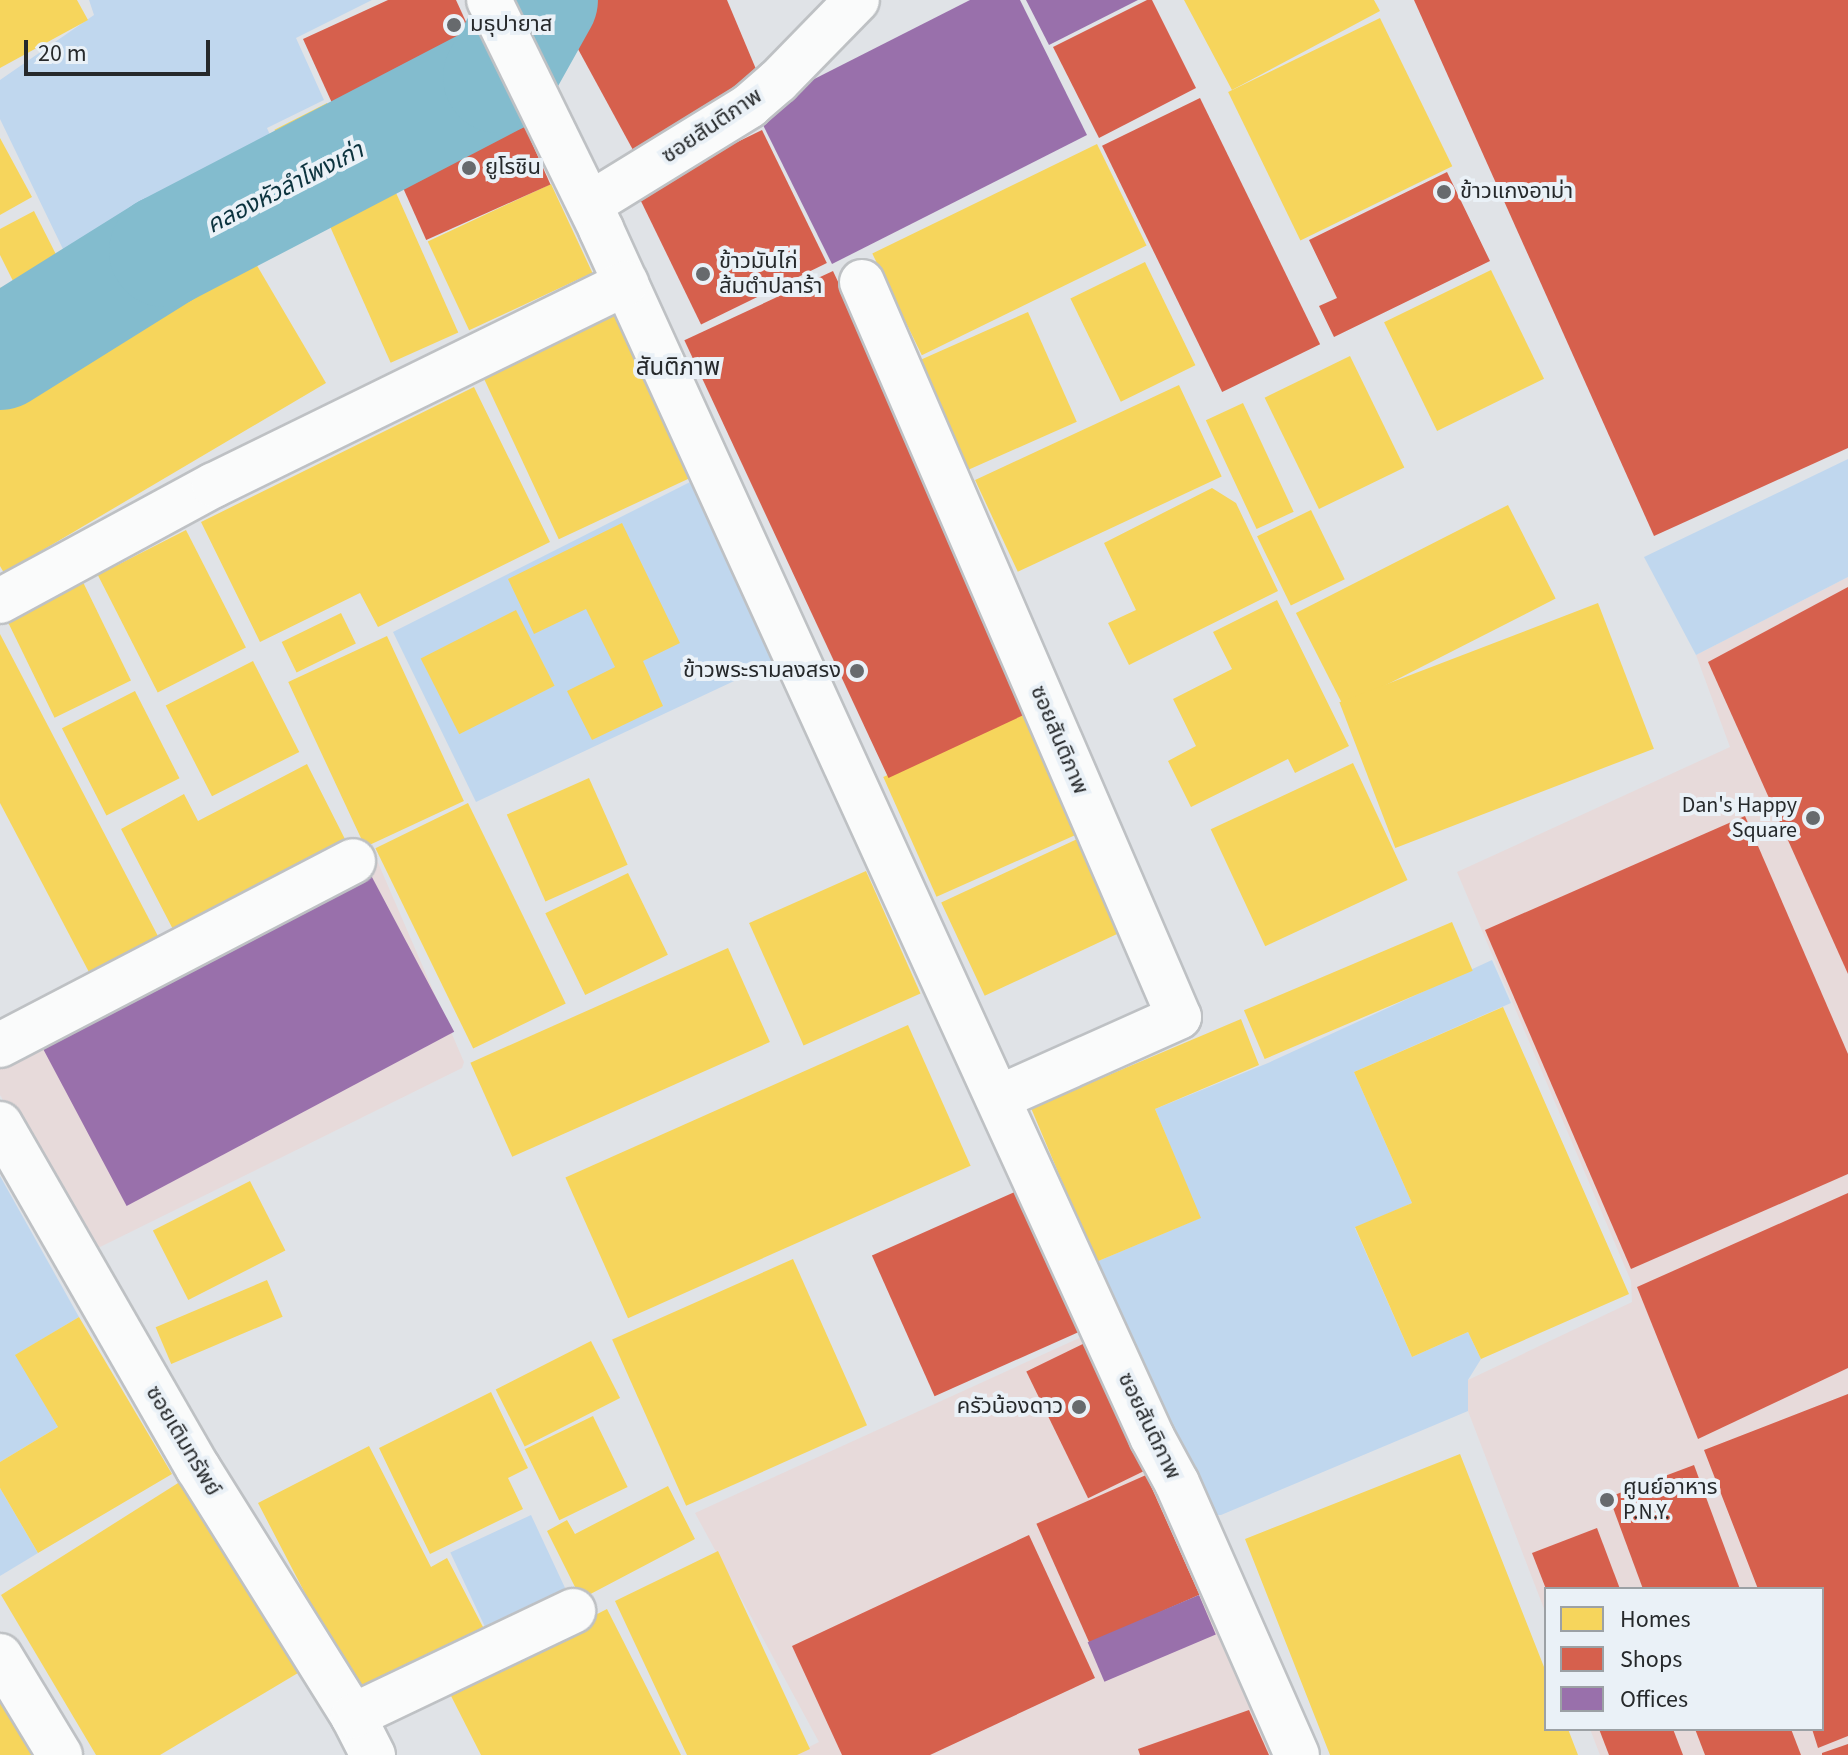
<!DOCTYPE html>
<html>
<head>
<meta charset="utf-8">
<style>
	body { margin:0 }
	#map { position:relative; width:1848px; height:1755px; overflow:hidden; background:#e0e3e7; font-family:"Source Sans 3","Noto Sans Thai",sans-serif }
	div>[style] { position:absolute }
	.commercial>* { inset:0; background:#e7dada }
	.green>* { inset:0; background:#c0d7ee; transform-origin:0 0 }
	.homes>* { inset:0; background:#f6d55c; transform-origin:0 0 }
	.shops>* { inset:0; background:#d6604d; transform-origin:0 0 }
	.offices>* { inset:0; background:#9970ab; transform-origin:0 0 }
	.river>* { height:112px; margin:-56px; padding:0 56px; transform-origin:56px; border-radius:56px; background:#83bcce }
	.roads { filter:drop-shadow(2px 0 #bec1c4) drop-shadow(-2px 0 #bec1c4) drop-shadow(0 2px #bec1c4) drop-shadow(0 -2px #bec1c4) }
	.minor>* { height:44px; margin:-22px; padding:0 22px; transform-origin:22px; border-radius:22px; background:#fafbfb }
	.dots>* { width:22px; height:22px; translate:-50% -50%; box-sizing:border-box; border:4px solid #eaf1f7; border-radius:50% }
	span { translate:-50% -50%; white-space:nowrap; text-align:center; line-height:1.15; -webkit-text-stroke:8px #eaf1f7; paint-order:stroke }
	.poi-label { font-size:22px; color:#26292b }
	.left { translate:0 -50%; text-align:left }
	.right { translate:-100% -50%; text-align:right }
	.street-label { font-size:22px; color:#26292b }
	.water-label { font-size:24px; color:#0c333e; font-style:italic }
	.neighbourhood-label { font-size:24px; color:#26292b }
	.legend { position:absolute; left:1544px; top:1587px; width:280px; height:144px; box-sizing:border-box; background:#eaf1f7; border:2px solid #9ca1a5; margin:0; padding:10px 14px; list-style:none; font-size:24px; color:#26292b }
	.legend li { display:flex; align-items:center; gap:16px; height:40px }
	.legend b { width:40px; border:2px solid #9ca1a5 }
	.scale { position:absolute; left:24px; top:40px; width:186px; height:36px; box-sizing:border-box; border:4px solid #26292b; border-top:0; padding-left:10px; font-size:24px; line-height:28px; white-space:nowrap; color:#26292b; -webkit-text-stroke:6px #eaf1f7; paint-order:stroke }
</style>
</head>
<body>
<div id="map">
	<div class="commercial">
		<i style="clip-path:polygon(1848px 577px,1848px 1755px,1600px 1755px,1590px 1729px,1822px 1729px,1822px 1589px,1546px 1589px,1546px 1614px,1468px 1411px,1468px 1380px,1632px 1302px,1631px 1281px,1457px 872px,1730px 747px,1696px 655px)"></i>
		<i style="clip-path:polygon(373px 851px,464px 1062px,462px 1068px,92px 1251px,0 1095px,0 1053px)"></i>
		<i style="clip-path:polygon(1088px 1334px,1274px 1755px,793px 1755px,819px 1742px,695px 1513px)"></i>
	</div>
	<div class="green">
		<i style="clip-path:polygon(89px 0,372px 0,296px 38px,324px 100px,267px 128px,282px 162px,76px 276px,0 119px,0 80px,94px 15px)"></i>
		<i style="clip-path:polygon(1848px 459px,1848px 577px,1696px 655px,1644px 557px)"></i>
		<i style="clip-path:polygon(698px 478px,773px 659px,768px 665px,476px 802px,393px 632px)"></i>
		<i style="clip-path:polygon(1492px 960px,1511px 1003px,1354px 1072px,1412px 1203px,1355px 1228px,1412px 1357px,1468px 1332px,1481px 1359px,1468px 1380px,1468px 1411px,1221px 1515px,1211px 1515px,1096px 1262px,1200px 1218px,1155px 1109px,1268px 1063px)"></i>
		<i style="clip-path:polygon(0 1176px,79px 1317px,16px 1355px,58px 1427px,0 1462px)"></i>
		<i style="clip-path:polygon(0 1488px,38px 1553px,0 1576px)"></i>
		<i style="left:531px;top:1515px;width:90px;height:89px;rotate:65deg"></i>
	</div>
	<div class="homes">
		<i style="clip-path:polygon(0 0,77px 0,88px 20px,0 68px)"></i>
		<i style="clip-path:polygon(1184px 0,1374px 0,1380px 11px,1232px 90px)"></i>
		<i style="left:1380px;top:18px;width:165px;height:169px;rotate:64deg"></i>
		<i style="left:327px;top:103px;width:33px;height:59px;rotate:63deg"></i>
		<i style="clip-path:polygon(0 138px,32px 197px,0 215px)"></i>
		<i style="left:1097px;top:144px;width:113px;height:250px;rotate:64deg"></i>
		<i style="left:381px;top:159px;width:190px;height:74px;rotate:66deg"></i>
		<i style="left:551px;top:184px;width:98px;height:136px;rotate:65deg"></i>
		<i style="clip-path:polygon(34px 211px,69px 280px,24px 303px,0 255px,0 229px)"></i>
		<i style="clip-path:polygon(242px 240px,326px 383px,4px 573px,0 566px,0 383px)"></i>
		<i style="left:1145px;top:262px;width:115px;height:83px;rotate:64deg"></i>
		<i style="left:1491px;top:270px;width:121px;height:119px;rotate:64deg"></i>
		<i style="clip-path:polygon(0 287px,13px 312px,0 320px)"></i>
		<i style="left:615px;top:300px;width:193px;height:152px;rotate:65deg"></i>
		<i style="left:1028px;top:312px;width:120px;height:126px;rotate:66deg"></i>
		<i style="left:1350px;top:356px;width:124px;height:95px;rotate:64deg"></i>
		<i style="left:1179px;top:385px;width:101px;height:225px;rotate:65deg"></i>
		<i style="clip-path:polygon(474px 387px,550px 542px,378px 627px,360px 593px,260px 642px,201px 522px)"></i>
		<i style="left:1243px;top:403px;width:120px;height:41px;rotate:65deg"></i>
		<i style="clip-path:polygon(1212px 488px,1236px 503px,1278px 591px,1129px 665px,1108px 623px,1136px 610px,1104px 543px)"></i>
		<i style="left:1508px;top:505px;width:105px;height:238px;rotate:63deg"></i>
		<i style="left:1311px;top:510px;width:77px;height:60px;rotate:64deg"></i>
		<i style="clip-path:polygon(622px 523px,680px 643px,643px 661px,663px 706px,592px 740px,567px 691px,615px 667px,586px 609px,534px 634px,508px 579px)"></i>
		<i style="left:186px;top:530px;width:132px;height:99px;rotate:63deg"></i>
		<i style="left:81px;top:578px;width:114px;height:85px;rotate:64deg"></i>
		<i style="clip-path:polygon(1277px 600px,1349px 746px,1295px 773px,1288px 759px,1191px 807px,1168px 761px,1196px 746px,1173px 699px,1232px 669px,1213px 632px)"></i>
		<i style="left:1598px;top:603px;width:156px;height:277px;rotate:69deg"></i>
		<i style="left:516px;top:610px;width:85px;height:107px;rotate:63deg"></i>
		<i style="left:341px;top:613px;width:34px;height:66px;rotate:64deg"></i>
		<i style="clip-path:polygon(0 634px,159px 938px,90px 974px,0 803px)"></i>
		<i style="left:387px;top:636px;width:182px;height:109px;rotate:65deg"></i>
		<i style="left:253px;top:661px;width:102px;height:98px;rotate:63deg"></i>
		<i style="left:135px;top:691px;width:98px;height:82px;rotate:63deg"></i>
		<i style="left:1034px;top:710px;width:131px;height:165px;rotate:66deg"></i>
		<i style="left:1353px;top:763px;width:129px;height:157px;rotate:65deg"></i>
		<i style="clip-path:polygon(307px 764px,350px 849px,178px 939px,121px 829px,184px 794px,198px 821px)"></i>
		<i style="left:589px;top:778px;width:95px;height:90px;rotate:66deg"></i>
		<i style="left:468px;top:803px;width:223px;height:103px;rotate:64deg"></i>
		<i style="left:1088px;top:834px;width:103px;height:162px;rotate:65deg"></i>
		<i style="left:866px;top:871px;width:134px;height:128px;rotate:66deg"></i>
		<i style="left:628px;top:873px;width:91px;height:92px;rotate:64deg"></i>
		<i style="left:1452px;top:922px;width:53px;height:226px;rotate:67deg"></i>
		<i style="left:728px;top:948px;width:103px;height:282px;rotate:66deg"></i>
		<i style="clip-path:polygon(1503px 1007px,1629px 1294px,1481px 1359px,1468px 1332px,1412px 1357px,1355px 1227px,1412px 1203px,1354px 1072px)"></i>
		<i style="clip-path:polygon(1241px 1019px,1259px 1065px,1155px 1109px,1201px 1218px,1096px 1262px,1031px 1108px)"></i>
		<i style="left:908px;top:1025px;width:154px;height:375px;rotate:66deg"></i>
		<i style="left:250px;top:1181px;width:78px;height:109px;rotate:63deg"></i>
		<i style="left:793px;top:1259px;width:182px;height:198px;rotate:66deg"></i>
		<i style="left:267px;top:1280px;width:40px;height:121px;rotate:67deg"></i>
		<i style="clip-path:polygon(79px 1317px,172px 1474px,38px 1553px,0 1488px,0 1462px,58px 1427px,15px 1355px)"></i>
		<i style="left:591px;top:1341px;width:64px;height:107px;rotate:63deg"></i>
		<i style="clip-path:polygon(491px 1392px,528px 1468px,508px 1478px,523px 1509px,430px 1554px,379px 1448px)"></i>
		<i style="left:593px;top:1416px;width:79px;height:76px;rotate:64deg"></i>
		<i style="clip-path:polygon(369px 1446px,431px 1567px,447px 1558px,483px 1627px,357px 1693px,258px 1503px)"></i>
		<i style="clip-path:polygon(1460px 1454px,1546px 1672px,1546px 1729px,1568px 1729px,1578px 1755px,1330px 1755px,1245px 1539px)"></i>
		<i style="clip-path:polygon(186px 1478px,303px 1670px,160px 1755px,96px 1755px,1px 1595px)"></i>
		<i style="clip-path:polygon(668px 1486px,695px 1539px,581px 1599px,547px 1531px,567px 1520px,575px 1534px)"></i>
		<i style="clip-path:polygon(718px 1551px,810px 1749px,797px 1755px,687px 1755px,615px 1601px)"></i>
		<i style="clip-path:polygon(607px 1609px,681px 1755px,481px 1755px,448px 1690px)"></i>
		<i style="clip-path:polygon(0 1680px,39px 1755px,0 1755px)"></i>
	</div>
	<div class="shops">
		<i style="clip-path:polygon(388px 0,456px 0,483px 59px,342px 125px,303px 39px)"></i>
		<i style="clip-path:polygon(560px 0,727px 0,761px 81px,633px 150px,554px 5px)"></i>
		<i style="clip-path:polygon(1147px 0,1152px 0,1196px 88px,1099px 138px,1053px 47px)"></i>
		<i style="clip-path:polygon(1414px 0,1848px 0,1848px 448px,1654px 536px)"></i>
		<i style="left:511px;top:96px;width:97px;height:136px;rotate:66deg"></i>
		<i style="left:1200px;top:98px;width:274px;height:109px;rotate:64deg"></i>
		<i style="left:762px;top:130px;width:148px;height:140px;rotate:64deg"></i>
		<i style="clip-path:polygon(1447px 172px,1490px 261px,1334px 337px,1319px 306px,1337px 298px,1309px 240px)"></i>
		<i style="left:833px;top:271px;width:483px;height:164px;rotate:65deg"></i>
		<i style="clip-path:polygon(1848px 587px,1848px 974px,1708px 662px)"></i>
		<i style="clip-path:polygon(1745px 816px,1848px 1054px,1848px 1174px,1631px 1269px,1485px 930px)"></i>
		<i style="left:1019px;top:1190px;width:154px;height:161px;rotate:66deg"></i>
		<i style="clip-path:polygon(1848px 1193px,1848px 1368px,1698px 1439px,1637px 1287px)"></i>
		<i style="left:1091px;top:1340px;width:141px;height:72px;rotate:64deg"></i>
		<i style="clip-path:polygon(1848px 1394px,1848px 1736px,1818px 1748px,1812px 1729px,1822px 1729px,1822px 1589px,1758px 1589px,1704px 1450px)"></i>
		<i style="clip-path:polygon(1694px 1465px,1740px 1589px,1643px 1589px,1609px 1497px)"></i>
		<i style="left:1146px;top:1475px;width:131px;height:120px;rotate:66deg"></i>
		<i style="clip-path:polygon(1597px 1528px,1620px 1589px,1546px 1589px,1532px 1553px)"></i>
		<i style="clip-path:polygon(1029px 1535px,1095px 1678px,930px 1755px,842px 1755px,792px 1646px)"></i>
		<i style="clip-path:polygon(1249px 1710px,1269px 1755px,1140px 1755px,1138px 1749px)"></i>
		<i style="clip-path:polygon(1599px 1729px,1673px 1729px,1683px 1755px,1609px 1755px)"></i>
		<i style="clip-path:polygon(1695px 1729px,1791px 1729px,1801px 1755px,1705px 1755px)"></i>
		<i style="clip-path:polygon(1848px 1744px,1848px 1755px,1822px 1755px,1822px 1753px)"></i>
	</div>
	<div class="offices">
		<i style="clip-path:polygon(970px 0,1020px 0,1087px 135px,832px 264px,755px 109px)"></i>
		<i style="clip-path:polygon(1026px 0,1138px 0,1049px 45px)"></i>
		<i style="left:365px;top:864px;width:190px;height:371px;rotate:62deg"></i>
		<i style="left:1199px;top:1595px;width:43px;height:121px;rotate:67deg"></i>
	</div>
	<div class="river">
		<i style="left:0;top:354px;width:195px;rotate:-32deg"></i>
		<i style="left:165px;top:251px;width:377px;rotate:-27.5deg"></i>
		<i style="left:499px;top:77px;width:88px;rotate:-60.8deg"></i>
	</div>
	<div class="roads">
		<div class="minor">
			<i style="left:489px;top:0;width:255px;rotate:63.9deg"></i>
			<i style="left:601px;top:229px;width:1328px;rotate:65.48deg"></i>
			<i style="left:1152px;top:1437px;width:52px;rotate:61.5deg"></i>
			<i style="left:1177px;top:1483px;width:297px;rotate:66.2deg"></i>
			<i style="left:590px;top:204px;width:187px;rotate:-31.6deg"></i>
			<i style="left:749px;top:106px;width:38px;rotate:-41deg"></i>
			<i style="left:778px;top:81px;width:113px;rotate:-45.7deg"></i>
			<i style="left:862px;top:282px;width:800px;rotate:66.67deg"></i>
			<i style="left:1179px;top:1017px;width:196px;rotate:155.9deg"></i>
			<i style="left:0;top:601px;width:243px;rotate:-28.5deg"></i>
			<i style="left:214px;top:485px;width:459px;rotate:-26.1deg"></i>
			<i style="left:0;top:1045px;width:398px;rotate:-27.5deg"></i>
			<i style="left:0;top:1124px;width:397px;rotate:60.1deg"></i>
			<i style="left:198px;top:1468px;width:292px;rotate:58deg"></i>
			<i style="left:353px;top:1716px;width:44px;rotate:62.9deg"></i>
			<i style="left:0;top:1656px;width:116px;rotate:58.8deg"></i>
			<i style="left:353px;top:1716px;width:244px;rotate:-25.5deg"></i>
		</div>
	</div>
	<div class="dots">
		<i style="left:454px;top:25px;background:#676a6d"></i>
		<i style="left:469px;top:168px;background:#676a6d"></i>
		<i style="left:1444px;top:192px;background:#676a6d"></i>
		<i style="left:703px;top:274px;background:#676a6d"></i>
		<i style="left:857px;top:671px;background:#676a6d"></i>
		<i style="left:1813px;top:818px;background:#676a6d"></i>
		<i style="left:1079px;top:1407px;background:#676a6d"></i>
		<i style="left:1607px;top:1500px;background:#676a6d"></i>
	</div>
	<div class="poi-label">
		<span class="left" style="left:470px;top:25px">มธุปายาส</span>
		<span class="left" style="left:485px;top:168px">ยูโรชิน</span>
		<span class="left" style="left:1460px;top:192px">ข้าวแกงอาม่า</span>
		<span class="left" style="left:719px;top:274px">ข้าวมันไก่<br>ส้มตำปลาร้า</span>
		<span class="right" style="left:841px;top:671px">ข้าวพระรามลงสรง</span>
		<span class="right" style="left:1797px;top:818px">Dan's Happy<br>Square</span>
		<span class="right" style="left:1063px;top:1407px">ครัวน้องดาว</span>
		<span class="left" style="left:1623px;top:1500px">ศูนย์อาหาร<br>P.N.Y.</span>
	</div>
	<div class="street-label">
		<span style="left:712px;top:126px;rotate:-34deg">ซอยสันติภาพ</span>
		<span style="left:1059px;top:740px;rotate:67deg">ซอยสันติภาพ</span>
		<span style="left:1149px;top:1426px;rotate:64deg">ซอยสันติภาพ</span>
		<span style="left:183px;top:1441px;rotate:59deg">ซอยเติมทรัพย์</span>
	</div>
	<div class="water-label">
		<span style="left:285px;top:188px;rotate:-27deg">คลองหัวลำโพงเก่า</span>
	</div>
	<div class="neighbourhood-label">
		<span style="left:678px;top:368px">สันติภาพ</span>
	</div>
	<ul class="legend">
	<li><b style="height:22px;background:#f6d55c"></b>Homes</li>
	<li><b style="height:22px;background:#d6604d"></b>Shops</li>
	<li><b style="height:22px;background:#9970ab"></b>Offices</li>
	</ul>
	<div class="scale">20 m</div>
</div>
</body>
</html>
